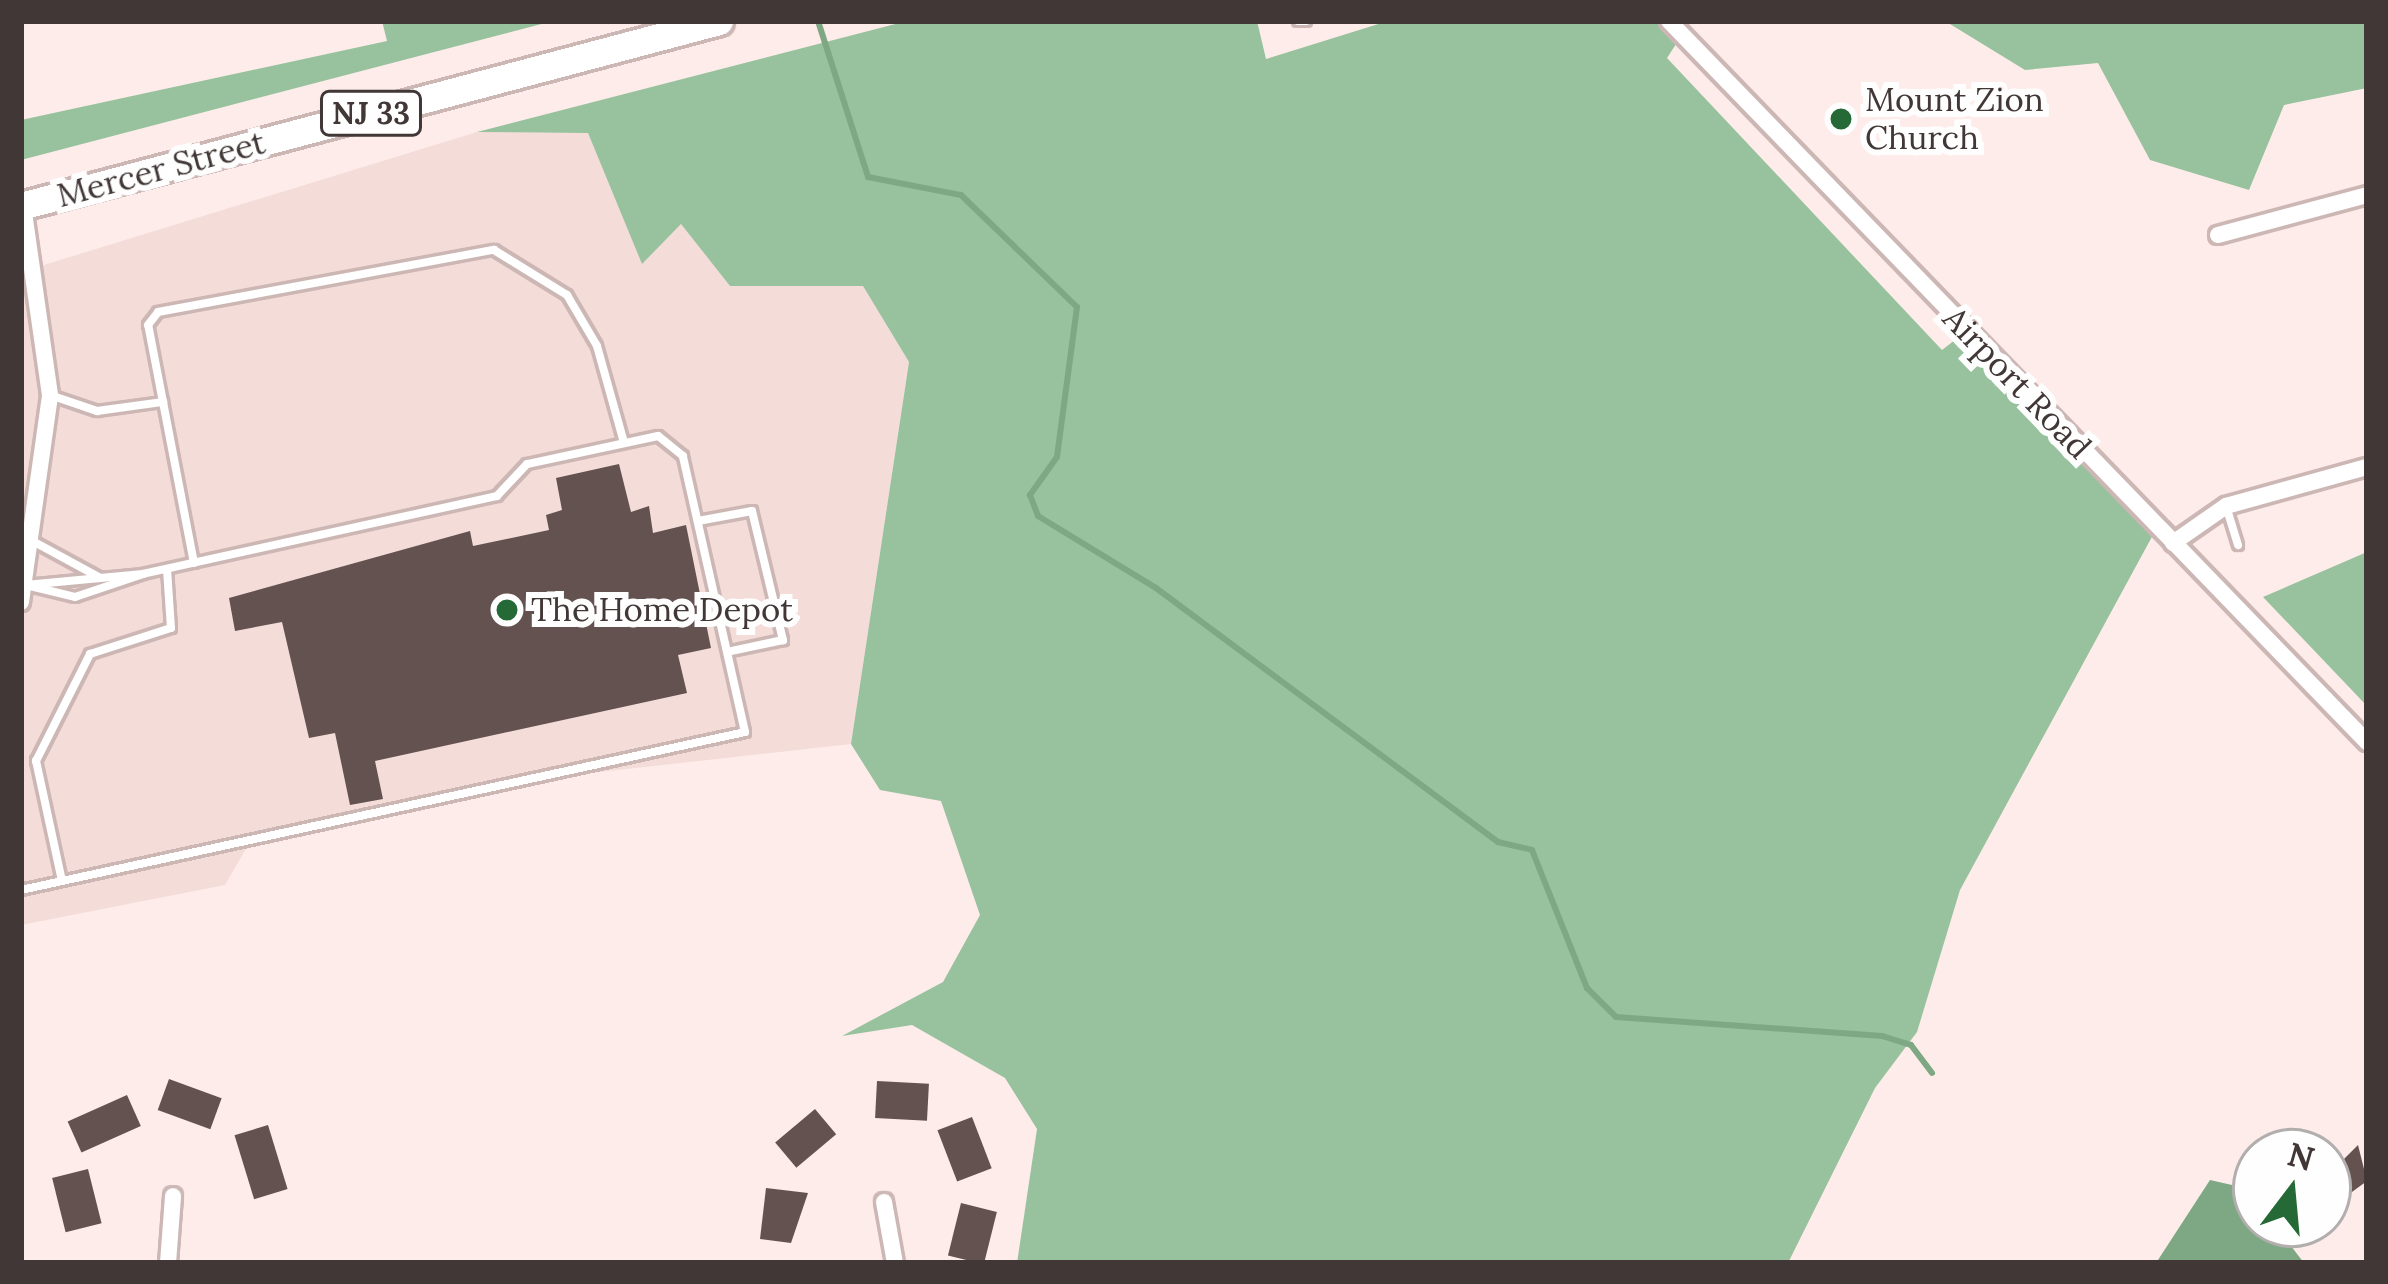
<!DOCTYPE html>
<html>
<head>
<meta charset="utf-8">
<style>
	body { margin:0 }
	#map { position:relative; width:2388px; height:1284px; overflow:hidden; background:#feecea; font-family:Lora,serif }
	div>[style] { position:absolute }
	.built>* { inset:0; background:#f4dcd9 }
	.forest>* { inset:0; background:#97c29d }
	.water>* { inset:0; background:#7ea884 }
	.stream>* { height:6px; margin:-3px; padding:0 3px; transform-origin:3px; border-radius:3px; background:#7ea884 }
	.building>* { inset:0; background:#645250; transform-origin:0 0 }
	.roads { filter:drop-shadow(3px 0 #ccb7b5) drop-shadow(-3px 0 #ccb7b5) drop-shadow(0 3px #ccb7b5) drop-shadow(0 -3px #ccb7b5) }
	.lane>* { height:8px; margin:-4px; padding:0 4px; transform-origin:4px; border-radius:4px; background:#fff }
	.street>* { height:16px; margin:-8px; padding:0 8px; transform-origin:8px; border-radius:8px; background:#fff }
	.primary>* { height:27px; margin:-13.5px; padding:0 13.5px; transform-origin:13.5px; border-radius:13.5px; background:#fff }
	.dots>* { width:33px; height:33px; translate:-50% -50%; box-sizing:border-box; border:6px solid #fefefe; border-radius:50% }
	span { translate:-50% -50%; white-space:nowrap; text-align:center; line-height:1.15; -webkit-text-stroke:12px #fefefe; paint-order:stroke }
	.shield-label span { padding:3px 9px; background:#fefefe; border:3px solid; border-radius:9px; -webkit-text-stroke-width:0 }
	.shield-label { font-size:30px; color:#403736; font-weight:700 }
	.poi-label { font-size:33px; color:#403736 }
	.left { translate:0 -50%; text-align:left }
	.street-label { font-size:33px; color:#403736 }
	.frame { position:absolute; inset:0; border:24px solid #403736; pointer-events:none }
	.north { position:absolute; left:2232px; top:1128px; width:120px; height:120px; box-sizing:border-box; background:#fefefe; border:3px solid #b2aeae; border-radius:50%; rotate:16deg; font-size:33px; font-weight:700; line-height:48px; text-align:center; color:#403736 }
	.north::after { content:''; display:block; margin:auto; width:42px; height:54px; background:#256a36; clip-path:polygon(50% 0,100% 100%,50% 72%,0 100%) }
</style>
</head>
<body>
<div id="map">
	<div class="built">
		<i style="clip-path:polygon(477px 132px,588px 133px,642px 263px,681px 224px,730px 286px,863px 286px,909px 362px,851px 744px,528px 780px,247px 847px,225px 885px,21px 925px,21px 272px)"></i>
	</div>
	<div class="forest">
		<i style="clip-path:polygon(382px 21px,553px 21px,21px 160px,21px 120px,387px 41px)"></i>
		<i style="clip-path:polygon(907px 21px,1257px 21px,1266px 59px,1388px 21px,1691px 21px,1667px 58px,1942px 350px,1964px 333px,2160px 522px,1960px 890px,1917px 1032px,1875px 1088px,1788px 1263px,1017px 1263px,1037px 1129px,1005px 1078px,912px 1025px,842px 1036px,943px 982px,980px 915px,941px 801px,880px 790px,851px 744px,909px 362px,863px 286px,730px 286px,681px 224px,642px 264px,588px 133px,477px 132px)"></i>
		<i style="clip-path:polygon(1945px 21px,2367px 21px,2367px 88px,2284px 105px,2249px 190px,2150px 160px,2098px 63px,2025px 70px)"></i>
		<i style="clip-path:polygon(2367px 552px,2367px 706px,2263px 597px)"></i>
	</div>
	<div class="water">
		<i style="clip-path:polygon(2210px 1180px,2232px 1185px,2256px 1208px,2256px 1224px,2274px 1224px,2304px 1263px,2156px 1263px)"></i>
	</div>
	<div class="stream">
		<i style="left:818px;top:21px;width:164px;rotate:72.2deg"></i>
		<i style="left:868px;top:177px;width:95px;rotate:11deg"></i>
		<i style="left:961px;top:195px;width:161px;rotate:44deg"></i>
		<i style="left:1077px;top:307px;width:151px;rotate:97.6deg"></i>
		<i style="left:1057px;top:457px;width:47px;rotate:125.4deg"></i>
		<i style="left:1030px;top:495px;width:22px;rotate:69deg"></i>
		<i style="left:1038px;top:516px;width:138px;rotate:31.4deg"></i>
		<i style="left:1156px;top:588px;width:426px;rotate:36.6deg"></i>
		<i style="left:1498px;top:842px;width:35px;rotate:13deg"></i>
		<i style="left:1532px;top:850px;width:149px;rotate:68.3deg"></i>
		<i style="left:1587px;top:988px;width:41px;rotate:45deg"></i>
		<i style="left:1616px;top:1017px;width:267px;rotate:4.1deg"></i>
		<i style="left:1882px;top:1036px;width:30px;rotate:17deg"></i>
		<i style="left:1911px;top:1045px;width:35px;rotate:53deg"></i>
	</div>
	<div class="building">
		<i style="clip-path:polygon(619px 464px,631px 512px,649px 506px,653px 533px,686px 525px,711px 648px,678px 655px,687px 693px,375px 761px,383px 799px,350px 805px,335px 733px,309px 738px,282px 622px,235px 631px,229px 598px,470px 531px,473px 546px,549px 530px,546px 515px,562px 510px,556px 478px)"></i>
		<i style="left:169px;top:1079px;width:56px;height:33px;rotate:20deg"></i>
		<i style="left:877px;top:1081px;width:52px;height:37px;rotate:3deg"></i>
		<i style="left:127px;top:1095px;width:34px;height:65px;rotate:66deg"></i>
		<i style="left:815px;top:1109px;width:33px;height:52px;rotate:50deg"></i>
		<i style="left:972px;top:1117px;width:55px;height:37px;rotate:69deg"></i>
		<i style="left:268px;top:1125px;width:67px;height:35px;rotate:73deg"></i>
		<i style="clip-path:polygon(2358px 1145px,2367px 1181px,2345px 1197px,2328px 1175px)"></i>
		<i style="left:88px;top:1169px;width:56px;height:37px;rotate:76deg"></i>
		<i style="clip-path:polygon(766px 1188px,808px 1193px,791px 1243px,760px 1239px)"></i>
		<i style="left:961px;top:1203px;width:37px;height:54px;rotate:14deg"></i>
	</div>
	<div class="roads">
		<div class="lane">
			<i style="left:1298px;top:21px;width:8px"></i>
			<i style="left:50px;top:395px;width:50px;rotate:18.8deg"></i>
			<i style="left:97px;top:411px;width:67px;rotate:-7.8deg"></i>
			<i style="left:2226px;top:506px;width:41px;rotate:72.9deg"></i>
			<i style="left:698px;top:521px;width:55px;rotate:-10.5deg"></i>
			<i style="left:752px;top:511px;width:133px;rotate:76.5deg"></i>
			<i style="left:783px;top:640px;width:57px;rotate:167.9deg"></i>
			<i style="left:36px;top:543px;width:72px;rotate:28.4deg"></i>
			<i style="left:194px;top:563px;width:242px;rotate:-100.9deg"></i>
			<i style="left:148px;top:325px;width:16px;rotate:-52deg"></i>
			<i style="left:158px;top:312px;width:342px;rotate:-10.5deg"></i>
			<i style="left:494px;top:250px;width:86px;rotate:31.7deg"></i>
			<i style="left:567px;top:295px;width:59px;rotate:59.5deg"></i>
			<i style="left:597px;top:346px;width:97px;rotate:74.4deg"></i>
			<i style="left:62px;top:881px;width:123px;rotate:-102.2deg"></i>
			<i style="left:36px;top:761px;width:120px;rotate:-63.2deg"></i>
			<i style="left:90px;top:654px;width:85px;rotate:-17.8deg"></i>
			<i style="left:171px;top:628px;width:59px;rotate:-93.9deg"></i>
			<i style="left:21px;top:890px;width:741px;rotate:-12.31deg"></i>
			<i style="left:745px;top:732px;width:283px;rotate:-102.7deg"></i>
			<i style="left:683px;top:456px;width:32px;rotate:-141deg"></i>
			<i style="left:658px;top:436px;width:134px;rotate:167.9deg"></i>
			<i style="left:527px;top:464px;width:44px;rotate:133.2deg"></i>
			<i style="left:497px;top:496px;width:362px;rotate:167.6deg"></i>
			<i style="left:143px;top:574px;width:118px;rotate:174.6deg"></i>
			<i style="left:26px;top:585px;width:50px;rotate:13.8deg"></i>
			<i style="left:75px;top:597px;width:72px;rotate:-18.7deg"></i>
		</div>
		<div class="street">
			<i style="left:1669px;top:21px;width:1004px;rotate:45.93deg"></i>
			<i style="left:2218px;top:235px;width:154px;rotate:-15deg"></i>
			<i style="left:2173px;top:543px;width:65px;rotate:-34.9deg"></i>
			<i style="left:2226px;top:506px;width:146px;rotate:-15.5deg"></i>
			<i style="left:21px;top:602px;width:209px;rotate:-82deg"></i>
			<i style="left:50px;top:395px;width:191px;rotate:-98.1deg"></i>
			<i style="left:884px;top:1202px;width:62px;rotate:79.8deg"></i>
			<i style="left:168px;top:1263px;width:67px;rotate:-85.7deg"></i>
		</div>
		<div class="primary">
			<i style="left:21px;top:206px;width:722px;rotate:-14.84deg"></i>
		</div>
	</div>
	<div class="dots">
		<i style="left:1841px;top:119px;background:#256a36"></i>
		<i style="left:507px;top:610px;background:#256a36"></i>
	</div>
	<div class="shield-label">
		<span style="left:371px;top:113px">NJ 33</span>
	</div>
	<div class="poi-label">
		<span class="left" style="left:1865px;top:119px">Mount Zion<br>Church</span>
		<span class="left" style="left:531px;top:610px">The Home Depot</span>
	</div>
	<div class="street-label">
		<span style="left:161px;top:169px;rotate:-15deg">Mercer Street</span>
		<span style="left:2017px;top:383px;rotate:46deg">Airport Road</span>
	</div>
	<div class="frame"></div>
	<div class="north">N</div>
</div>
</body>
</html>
